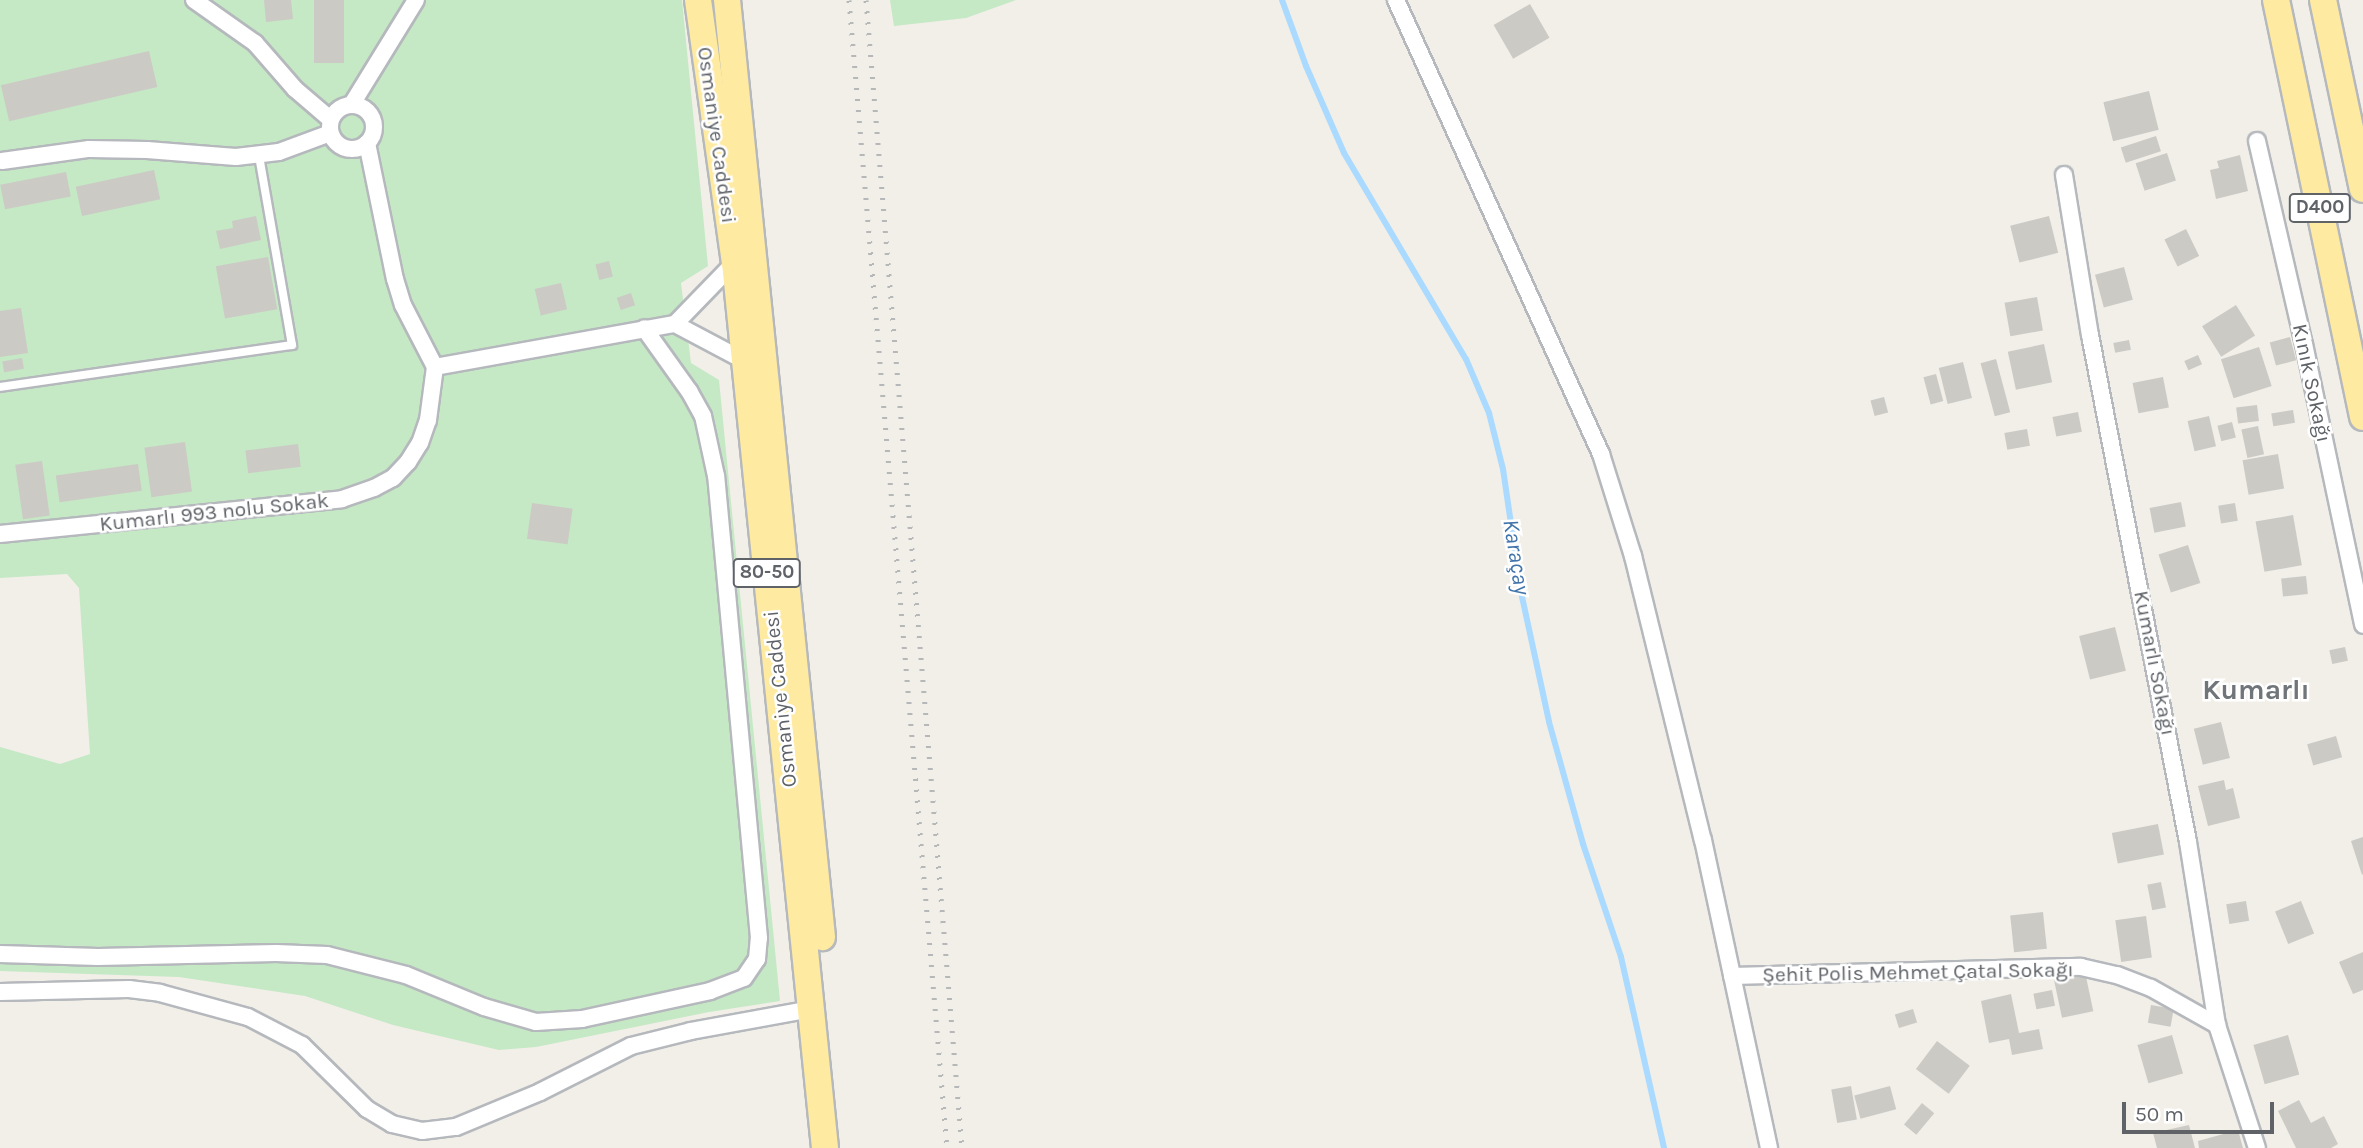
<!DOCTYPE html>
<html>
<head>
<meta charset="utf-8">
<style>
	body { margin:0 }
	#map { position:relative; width:2363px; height:1148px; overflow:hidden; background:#f1efe8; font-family:Karla,sans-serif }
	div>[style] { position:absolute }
	.green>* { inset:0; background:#c5e8c5 }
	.stream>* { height:6px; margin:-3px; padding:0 3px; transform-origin:3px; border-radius:3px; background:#aadaff }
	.building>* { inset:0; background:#cccac5; transform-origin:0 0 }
	.roads { filter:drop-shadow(2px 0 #b5b8bc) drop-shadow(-2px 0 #b5b8bc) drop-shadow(0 2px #b5b8bc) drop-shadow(0 -2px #b5b8bc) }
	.service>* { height:8px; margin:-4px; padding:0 4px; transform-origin:4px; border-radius:4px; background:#fff }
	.minor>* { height:16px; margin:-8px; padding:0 8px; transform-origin:8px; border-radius:8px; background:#fff }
	.minor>.ring { margin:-8px; padding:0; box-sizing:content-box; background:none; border:16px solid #fff; border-radius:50% }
	.trunk>* { height:26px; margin:-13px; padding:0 13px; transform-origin:13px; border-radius:13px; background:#feeaa1 }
	.rail>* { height:5px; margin-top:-2.5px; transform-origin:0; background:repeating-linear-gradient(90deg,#b6b7b8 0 2px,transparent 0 11px) }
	span { translate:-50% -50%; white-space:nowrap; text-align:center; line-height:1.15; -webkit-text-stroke:5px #fff; paint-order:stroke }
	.shield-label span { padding:2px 5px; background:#fff; border:2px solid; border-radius:5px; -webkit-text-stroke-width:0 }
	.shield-label { font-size:19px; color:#5f6368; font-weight:700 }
	.street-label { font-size:21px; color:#5f6368 }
	.water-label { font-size:23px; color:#4174aa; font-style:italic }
	.district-label { font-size:28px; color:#70757a; font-weight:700 }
	.scale { position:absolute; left:2122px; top:1102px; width:152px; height:32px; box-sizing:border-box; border:4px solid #5f6368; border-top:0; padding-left:9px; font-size:21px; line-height:24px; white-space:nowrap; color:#5f6368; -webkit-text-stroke:5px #fff; paint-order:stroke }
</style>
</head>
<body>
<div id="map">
	<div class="green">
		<i style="clip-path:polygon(0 0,682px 0,708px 266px,681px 283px,691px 363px,719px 380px,780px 1001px,709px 1012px,536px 1047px,499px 1050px,393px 1025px,305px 996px,179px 977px,0 971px,0 747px,60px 764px,90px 754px,79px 588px,67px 574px,0 578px)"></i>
		<i style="clip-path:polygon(890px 0,1016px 0,966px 18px,894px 26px)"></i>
	</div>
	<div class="stream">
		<i style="left:1282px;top:0;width:70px;rotate:70deg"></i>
		<i style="left:1306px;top:66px;width:95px;rotate:66.4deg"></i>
		<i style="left:1344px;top:153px;width:239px;rotate:59.4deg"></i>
		<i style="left:1466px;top:359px;width:59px;rotate:66.9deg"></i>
		<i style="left:1489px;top:413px;width:58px;rotate:76deg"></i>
		<i style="left:1503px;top:469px;width:124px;rotate:81.7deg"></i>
		<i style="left:1521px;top:592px;width:133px;rotate:77.8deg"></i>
		<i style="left:1549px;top:722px;width:127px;rotate:74.4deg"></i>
		<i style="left:1583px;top:844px;width:119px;rotate:71.4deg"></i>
		<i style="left:1621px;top:957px;width:196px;rotate:77.3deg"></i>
	</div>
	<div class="building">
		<i style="clip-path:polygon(264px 0,291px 0,293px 19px,266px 22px)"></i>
		<i style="left:314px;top:0;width:30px;height:63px"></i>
		<i style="left:1530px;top:4px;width:39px;height:42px;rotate:60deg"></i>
		<i style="left:149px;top:51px;width:37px;height:152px;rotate:77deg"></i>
		<i style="left:2149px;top:91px;width:40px;height:47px;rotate:76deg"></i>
		<i style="left:2156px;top:136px;width:16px;height:37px;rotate:72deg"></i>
		<i style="left:2167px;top:153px;width:29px;height:33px;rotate:72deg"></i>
		<i style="clip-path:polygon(2240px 155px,2248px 191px,2216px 199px,2210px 170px,2219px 168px,2217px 161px)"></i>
		<i style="left:154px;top:170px;width:30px;height:80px;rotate:78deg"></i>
		<i style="left:66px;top:172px;width:25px;height:67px;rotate:79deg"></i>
		<i style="clip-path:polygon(256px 216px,261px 240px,220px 249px,216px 231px,233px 228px,232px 221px)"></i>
		<i style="left:2049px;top:216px;width:38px;height:40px;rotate:76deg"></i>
		<i style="left:2186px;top:229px;width:30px;height:24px;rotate:64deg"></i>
		<i style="left:268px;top:257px;width:53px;height:53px;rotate:80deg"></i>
		<i style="left:609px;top:261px;width:16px;height:14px;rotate:76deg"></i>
		<i style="left:2124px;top:267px;width:34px;height:30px;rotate:75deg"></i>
		<i style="left:561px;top:283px;width:27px;height:27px;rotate:77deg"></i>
		<i style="left:631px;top:293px;width:13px;height:15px;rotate:72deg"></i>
		<i style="left:2037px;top:297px;width:34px;height:33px;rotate:80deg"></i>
		<i style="left:2236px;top:305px;width:36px;height:40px;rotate:58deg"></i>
		<i style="clip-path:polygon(21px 308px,28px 353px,0 357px,0 311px)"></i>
		<i style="left:2290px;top:337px;width:24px;height:21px;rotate:75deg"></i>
		<i style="left:2129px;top:340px;width:10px;height:16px;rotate:79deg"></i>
		<i style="left:2044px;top:344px;width:39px;height:37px;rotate:78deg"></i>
		<i style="left:2259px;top:347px;width:41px;height:40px;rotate:72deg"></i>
		<i style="left:2198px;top:355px;width:10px;height:15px;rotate:66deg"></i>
		<i style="left:22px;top:358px;width:11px;height:20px;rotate:80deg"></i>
		<i style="left:1996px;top:359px;width:55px;height:16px;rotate:75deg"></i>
		<i style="left:1963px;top:362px;width:37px;height:25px;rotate:76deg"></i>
		<i style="left:1936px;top:374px;width:28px;height:13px;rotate:75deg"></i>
		<i style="left:2163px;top:377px;width:31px;height:31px;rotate:79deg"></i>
		<i style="left:1884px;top:397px;width:16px;height:14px;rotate:75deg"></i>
		<i style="left:2257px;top:405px;width:16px;height:21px;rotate:83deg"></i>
		<i style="left:2293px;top:410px;width:13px;height:22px;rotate:81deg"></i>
		<i style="left:2078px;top:412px;width:20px;height:26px;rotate:79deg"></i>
		<i style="left:2209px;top:416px;width:31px;height:22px;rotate:77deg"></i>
		<i style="left:2232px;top:422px;width:16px;height:15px;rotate:76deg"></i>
		<i style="left:2258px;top:426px;width:29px;height:17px;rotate:78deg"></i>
		<i style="left:2027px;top:429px;width:17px;height:23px;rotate:80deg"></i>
		<i style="left:185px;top:442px;width:50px;height:41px;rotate:82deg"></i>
		<i style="left:298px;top:444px;width:23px;height:53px;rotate:83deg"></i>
		<i style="left:2278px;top:454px;width:35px;height:36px;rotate:80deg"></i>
		<i style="left:42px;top:461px;width:55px;height:27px;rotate:82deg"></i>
		<i style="left:138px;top:464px;width:27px;height:83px;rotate:82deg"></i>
		<i style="left:2181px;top:502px;width:25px;height:32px;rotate:79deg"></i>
		<i style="left:532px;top:503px;width:41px;height:36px;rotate:8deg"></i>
		<i style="left:2235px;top:503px;width:18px;height:17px;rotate:81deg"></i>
		<i style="left:2293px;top:515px;width:51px;height:38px;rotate:80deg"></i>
		<i style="left:2188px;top:545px;width:40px;height:31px;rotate:72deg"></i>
		<i style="left:2306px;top:576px;width:18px;height:25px;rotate:84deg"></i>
		<i style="left:2115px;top:627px;width:45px;height:37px;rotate:76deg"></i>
		<i style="left:2345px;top:647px;width:14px;height:16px;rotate:78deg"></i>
		<i style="left:2221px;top:722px;width:37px;height:28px;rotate:76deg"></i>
		<i style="left:2336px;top:736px;width:22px;height:30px;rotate:74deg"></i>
		<i style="clip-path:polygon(2224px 780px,2226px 790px,2233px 788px,2240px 818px,2208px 826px,2198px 786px)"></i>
		<i style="left:2158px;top:824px;width:31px;height:47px;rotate:79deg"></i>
		<i style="clip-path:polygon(2363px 837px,2363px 874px,2362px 875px,2351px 841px)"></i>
		<i style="left:2161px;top:882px;width:26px;height:14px;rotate:79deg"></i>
		<i style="left:2246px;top:901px;width:20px;height:20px;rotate:81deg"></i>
		<i style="left:2301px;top:901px;width:35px;height:28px;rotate:68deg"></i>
		<i style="left:2043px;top:912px;width:37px;height:33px;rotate:84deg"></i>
		<i style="left:2146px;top:916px;width:42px;height:31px;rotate:82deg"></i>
		<i style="clip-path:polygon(2363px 952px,2363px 990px,2353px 994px,2339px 962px)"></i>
		<i style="left:2085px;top:972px;width:40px;height:32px;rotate:78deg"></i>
		<i style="left:2052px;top:990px;width:16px;height:19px;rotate:79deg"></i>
		<i style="clip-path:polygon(2011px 994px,2019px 1033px,2039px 1029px,2043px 1049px,2012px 1055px,2009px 1039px,1989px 1043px,1981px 1001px)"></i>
		<i style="left:2151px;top:1005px;width:23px;height:18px;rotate:10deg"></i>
		<i style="left:1913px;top:1009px;width:14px;height:19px;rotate:73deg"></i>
		<i style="left:2172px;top:1035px;width:40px;height:36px;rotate:74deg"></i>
		<i style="left:2288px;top:1035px;width:41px;height:36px;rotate:74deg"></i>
		<i style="left:1937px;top:1041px;width:41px;height:35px;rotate:37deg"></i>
		<i style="left:1851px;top:1086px;width:34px;height:20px;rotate:80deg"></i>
		<i style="left:1890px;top:1086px;width:24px;height:37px;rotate:75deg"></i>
		<i style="clip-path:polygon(2299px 1100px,2311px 1123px,2324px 1116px,2338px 1144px,2331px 1148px,2296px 1148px,2278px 1111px)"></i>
		<i style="left:1922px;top:1103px;width:16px;height:28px;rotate:40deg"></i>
		<i style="clip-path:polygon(2189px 1125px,2195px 1148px,2157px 1148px,2153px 1133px)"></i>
		<i style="clip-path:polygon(2238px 1130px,2243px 1148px,2199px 1148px,2198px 1141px)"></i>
	</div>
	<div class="roads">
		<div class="service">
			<i style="left:0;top:387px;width:295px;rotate:-8.2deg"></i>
			<i style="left:292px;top:345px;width:193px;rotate:-99.9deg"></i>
		</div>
		<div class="minor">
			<i style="left:194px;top:0;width:75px;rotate:35.2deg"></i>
			<i style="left:255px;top:43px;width:61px;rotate:49deg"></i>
			<i style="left:295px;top:89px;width:46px;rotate:40.6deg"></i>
			<i style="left:1396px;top:0;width:498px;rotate:65.7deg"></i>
			<i style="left:1601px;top:454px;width:107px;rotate:72.6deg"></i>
			<i style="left:1633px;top:556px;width:292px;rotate:76.2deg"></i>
			<i style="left:1703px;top:840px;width:315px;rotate:77.9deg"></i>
			<i style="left:352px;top:104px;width:122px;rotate:-58.4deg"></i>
			<i class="ring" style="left:330px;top:105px;width:28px;height:28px"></i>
			<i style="left:2257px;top:141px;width:208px;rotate:77deg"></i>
			<i style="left:2304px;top:344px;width:287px;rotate:78.1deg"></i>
			<i style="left:367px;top:143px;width:139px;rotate:78.4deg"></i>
			<i style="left:395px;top:279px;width:27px;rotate:73deg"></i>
			<i style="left:403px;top:305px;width:70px;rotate:62.7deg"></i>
			<i style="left:2px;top:161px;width:88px;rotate:-7.9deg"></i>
			<i style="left:89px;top:149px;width:58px;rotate:1deg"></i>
			<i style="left:147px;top:150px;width:89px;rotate:4.5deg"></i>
			<i style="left:236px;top:157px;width:43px;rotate:-6.6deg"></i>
			<i style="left:279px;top:152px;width:54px;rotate:-20.4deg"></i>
			<i style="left:2064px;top:175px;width:162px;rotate:80.8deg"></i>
			<i style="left:2090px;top:335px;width:516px;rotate:79.06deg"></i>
			<i style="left:2188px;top:842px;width:185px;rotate:81deg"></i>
			<i style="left:2217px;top:1025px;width:129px;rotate:72deg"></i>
			<i style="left:735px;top:262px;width:86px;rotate:134.1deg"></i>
			<i style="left:675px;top:324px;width:79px;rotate:27.9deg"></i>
			<i style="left:0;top:534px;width:344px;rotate:-5.8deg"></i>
			<i style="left:342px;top:499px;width:34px;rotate:-19deg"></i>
			<i style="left:374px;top:488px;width:21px;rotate:-28deg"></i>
			<i style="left:393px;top:478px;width:22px;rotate:-47deg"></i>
			<i style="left:408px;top:462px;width:22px;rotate:-58deg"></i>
			<i style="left:420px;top:443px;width:24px;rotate:-71deg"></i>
			<i style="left:428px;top:420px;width:53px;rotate:-82.5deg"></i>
			<i style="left:435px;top:367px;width:244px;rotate:-10.2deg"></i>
			<i style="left:0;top:954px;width:98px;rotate:1.8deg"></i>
			<i style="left:98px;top:957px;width:178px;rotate:-1.3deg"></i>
			<i style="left:276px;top:953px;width:51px;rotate:2.2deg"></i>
			<i style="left:327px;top:955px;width:81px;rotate:14.2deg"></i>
			<i style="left:406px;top:975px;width:84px;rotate:22.3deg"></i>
			<i style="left:484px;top:1007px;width:54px;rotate:16.1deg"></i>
			<i style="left:536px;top:1022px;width:46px;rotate:-3.7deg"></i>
			<i style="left:582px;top:1019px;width:131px;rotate:-12.3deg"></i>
			<i style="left:710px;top:991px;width:36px;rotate:-21deg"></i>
			<i style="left:744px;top:978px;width:23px;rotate:-56deg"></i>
			<i style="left:757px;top:959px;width:21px;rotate:-85deg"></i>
			<i style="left:759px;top:938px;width:464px;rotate:-95.3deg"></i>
			<i style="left:716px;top:476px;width:61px;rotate:-102.2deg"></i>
			<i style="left:703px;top:416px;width:29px;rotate:-119deg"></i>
			<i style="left:689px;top:391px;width:77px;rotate:-125.5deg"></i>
			<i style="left:1732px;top:976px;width:349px;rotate:-1.5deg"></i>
			<i style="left:2081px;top:967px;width:37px;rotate:13deg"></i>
			<i style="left:2117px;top:975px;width:36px;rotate:21deg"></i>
			<i style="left:2151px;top:988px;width:76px;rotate:29.3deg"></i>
			<i style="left:0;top:992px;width:129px;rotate:-1.3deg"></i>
			<i style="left:129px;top:989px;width:31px;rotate:7deg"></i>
			<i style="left:160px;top:993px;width:91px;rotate:15.3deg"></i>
			<i style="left:248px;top:1017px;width:61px;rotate:27.4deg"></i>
			<i style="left:302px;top:1045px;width:91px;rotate:44.6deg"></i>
			<i style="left:367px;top:1109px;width:29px;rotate:31deg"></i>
			<i style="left:392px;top:1124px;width:31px;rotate:13deg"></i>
			<i style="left:422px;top:1131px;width:34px;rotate:-7deg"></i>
			<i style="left:456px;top:1127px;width:91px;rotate:-22.6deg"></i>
			<i style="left:540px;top:1092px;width:102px;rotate:-26.8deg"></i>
			<i style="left:631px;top:1046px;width:62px;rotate:-14deg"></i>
			<i style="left:691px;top:1031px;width:122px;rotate:-10.4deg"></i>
		</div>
		<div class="trunk">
			<i style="left:698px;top:0;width:265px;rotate:82deg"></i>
			<i style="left:735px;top:262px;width:891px;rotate:84.2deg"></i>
			<i style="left:727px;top:0;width:942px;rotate:84.21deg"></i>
			<i style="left:2276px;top:0;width:426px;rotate:78.2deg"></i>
			<i style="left:2323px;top:0;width:193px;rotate:78.1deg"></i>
		</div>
	</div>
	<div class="rail">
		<i style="left:849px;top:0;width:1152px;rotate:85.12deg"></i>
		<i style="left:866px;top:0;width:1152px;rotate:85.22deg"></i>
	</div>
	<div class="shield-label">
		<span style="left:2320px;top:208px">D400</span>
		<span style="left:767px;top:573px">80-50</span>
	</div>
	<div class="street-label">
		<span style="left:717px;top:135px;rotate:82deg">Osmaniye Caddesi</span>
		<span style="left:2312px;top:383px;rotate:78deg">Kınık Sokağı</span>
		<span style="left:214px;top:512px;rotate:-6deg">Kumarlı 993 nolu Sokak</span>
		<span style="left:2155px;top:663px;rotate:79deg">Kumarlı Sokağı</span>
		<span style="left:780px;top:699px;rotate:-96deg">Osmaniye Caddesi</span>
		<span style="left:1918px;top:972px;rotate:-1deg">Şehit Polis Mehmet Çatal Sokağı</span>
	</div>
	<div class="water-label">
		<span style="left:1516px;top:557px;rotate:81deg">Karaçay</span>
	</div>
	<div class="district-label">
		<span style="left:2256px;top:690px">Kumarlı</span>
	</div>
	<div class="scale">50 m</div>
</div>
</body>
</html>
